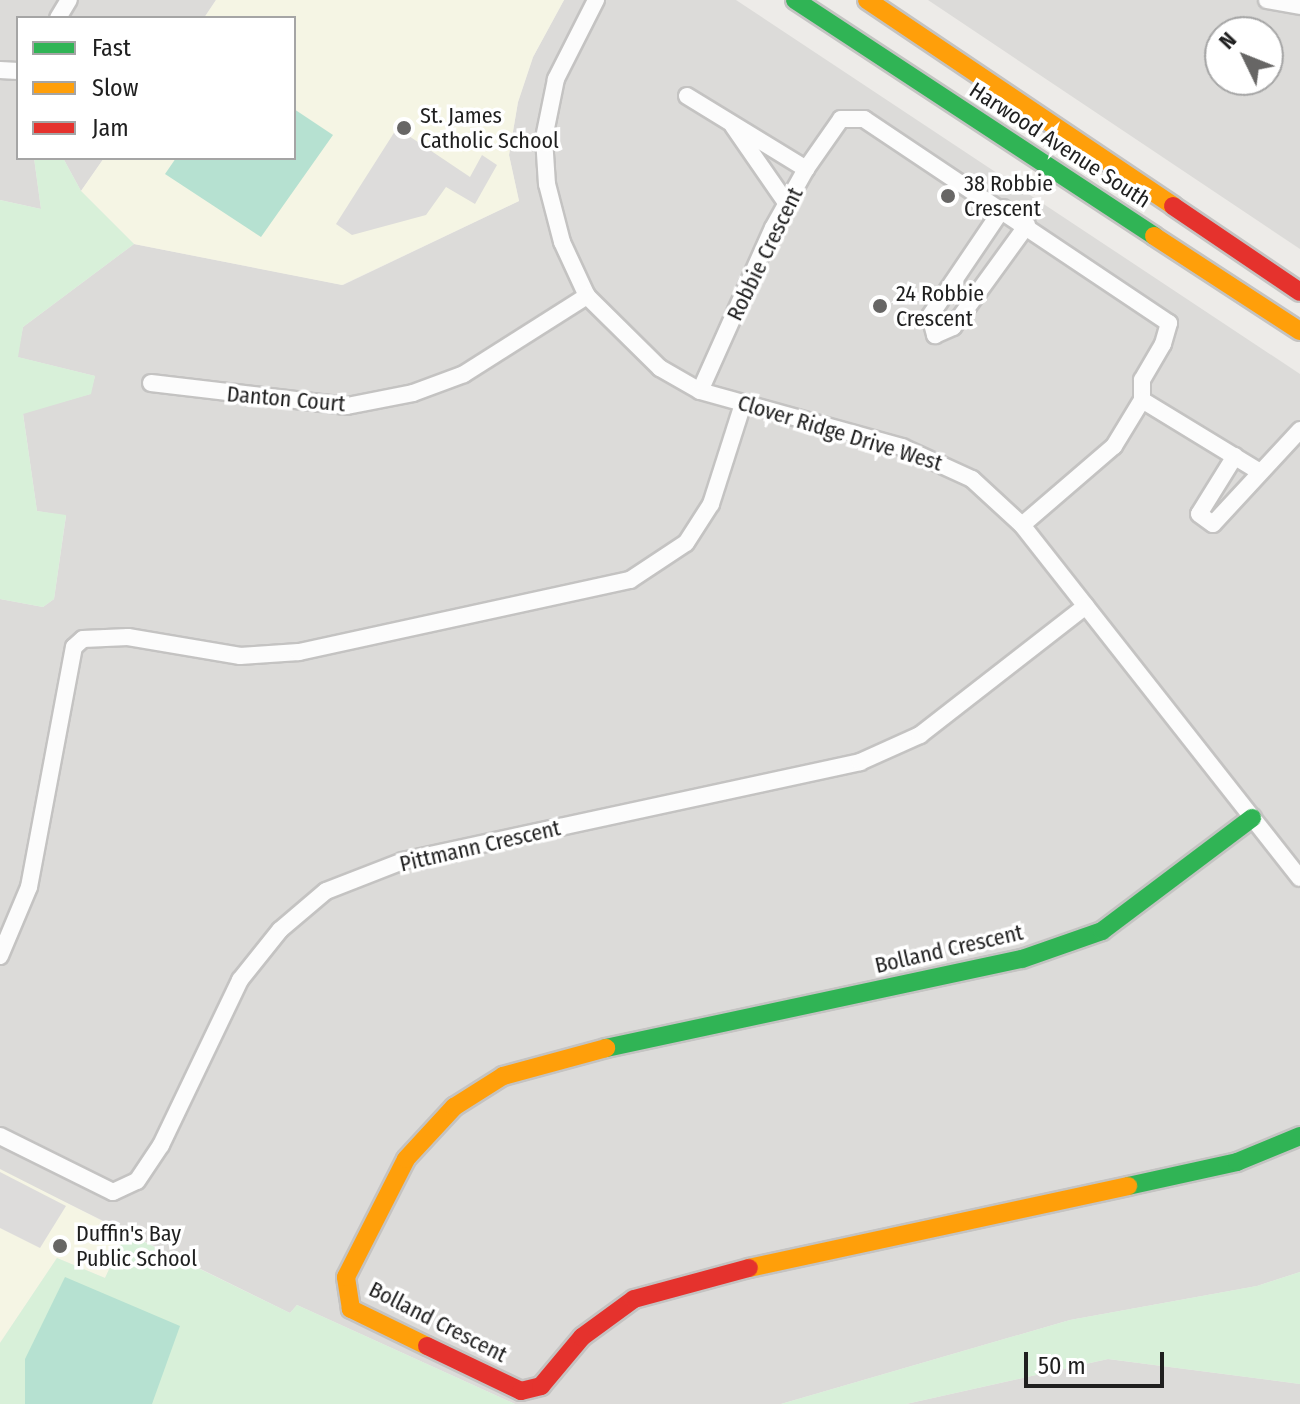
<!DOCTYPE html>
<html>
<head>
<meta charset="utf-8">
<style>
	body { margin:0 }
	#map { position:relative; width:1300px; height:1404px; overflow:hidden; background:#edebe8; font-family:"Fira Sans Condensed",sans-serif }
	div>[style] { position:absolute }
	.residential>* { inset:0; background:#dcdbd9 }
	.education>* { inset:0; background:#f5f5e4 }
	.park>* { inset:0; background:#d8f0d9 }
	.pitch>* { inset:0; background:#b6e1d1 }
	.parking>* { inset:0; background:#dddcdb }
	.roads { filter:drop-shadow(2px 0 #c4c3c2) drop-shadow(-2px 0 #c4c3c2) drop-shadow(0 2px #c4c3c2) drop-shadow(0 -2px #c4c3c2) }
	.street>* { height:16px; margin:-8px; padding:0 8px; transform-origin:8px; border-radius:8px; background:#fcfcfc }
	.fast>* { height:18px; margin:-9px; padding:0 9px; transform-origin:9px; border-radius:9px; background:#30b455 }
	.slow>* { height:18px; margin:-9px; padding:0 9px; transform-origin:9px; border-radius:9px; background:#ff9f0a }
	.jam>* { height:18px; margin:-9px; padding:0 9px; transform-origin:9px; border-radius:9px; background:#e5322d }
	.dots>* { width:22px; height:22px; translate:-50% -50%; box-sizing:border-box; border:4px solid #fff; border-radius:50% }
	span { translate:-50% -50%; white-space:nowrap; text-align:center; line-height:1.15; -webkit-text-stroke:7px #fff; paint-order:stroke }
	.poi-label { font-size:22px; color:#1f1f1f }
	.left { translate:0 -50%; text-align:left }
	.street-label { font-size:22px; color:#1f1f1f }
	.legend { position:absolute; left:16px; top:16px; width:280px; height:144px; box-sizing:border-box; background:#fff; border:2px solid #a5a5a5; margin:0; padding:10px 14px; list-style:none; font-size:24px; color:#1f1f1f }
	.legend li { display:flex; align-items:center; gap:16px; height:40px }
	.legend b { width:40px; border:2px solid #a5a5a5 }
	.north { position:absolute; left:1204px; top:16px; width:80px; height:80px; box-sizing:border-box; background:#fff; border:2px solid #a5a5a5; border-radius:50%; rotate:313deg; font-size:22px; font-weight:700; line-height:32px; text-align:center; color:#1f1f1f }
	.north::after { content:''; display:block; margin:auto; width:28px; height:36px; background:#676665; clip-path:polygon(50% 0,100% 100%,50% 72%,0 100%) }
	.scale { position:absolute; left:1024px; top:1352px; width:140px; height:36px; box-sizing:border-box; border:4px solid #1f1f1f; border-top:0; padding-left:10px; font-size:24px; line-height:28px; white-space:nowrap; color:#1f1f1f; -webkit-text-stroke:6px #fff; paint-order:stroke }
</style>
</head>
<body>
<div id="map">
	<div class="residential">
		<i style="clip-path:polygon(0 0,216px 0,204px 18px,18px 18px,18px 158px,34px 158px,41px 209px,0 200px)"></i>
		<i style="clip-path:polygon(564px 0,736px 0,1300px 374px,1300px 1272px,1257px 1286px,1070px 1320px,781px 1404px,515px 1404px,297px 1305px,290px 1313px,0 1170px,0 599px,43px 607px,54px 599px,66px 516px,37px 511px,23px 413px,90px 394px,95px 376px,17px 357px,23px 327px,134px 244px,343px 285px,519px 201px,509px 155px,518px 102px,533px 57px)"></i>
		<i style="clip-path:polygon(evenodd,928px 0,1300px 0,1300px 249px,928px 0,1220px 32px,1268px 32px,1268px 80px,1220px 80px,1220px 32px)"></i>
		<i style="clip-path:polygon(63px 158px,104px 158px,81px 191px)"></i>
		<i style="clip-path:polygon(1108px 1359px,1300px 1384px,1300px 1404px,906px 1404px)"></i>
	</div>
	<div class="education">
		<i style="clip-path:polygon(216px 0,564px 0,533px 57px,518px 102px,509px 155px,519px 201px,342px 285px,134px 244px,81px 191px,104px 158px,294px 158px,294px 18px,204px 18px)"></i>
		<i style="clip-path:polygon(0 1169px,126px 1233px,105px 1278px,57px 1258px,0 1343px)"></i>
	</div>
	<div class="park">
		<i style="clip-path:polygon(34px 158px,63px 158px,81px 191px,134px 244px,23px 327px,18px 357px,95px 376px,91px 394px,23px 414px,37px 511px,66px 515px,54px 599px,43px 607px,0 599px,0 200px,41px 209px)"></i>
		<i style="clip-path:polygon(126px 1233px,290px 1313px,297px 1305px,515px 1404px,0 1404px,0 1343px,57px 1258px,105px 1278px)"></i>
		<i style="clip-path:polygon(1300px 1272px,1300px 1384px,1108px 1359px,906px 1404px,781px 1404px,1070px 1320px,1257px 1286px)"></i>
	</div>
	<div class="pitch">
		<i style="clip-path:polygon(294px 109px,333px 135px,261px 237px,165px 174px,176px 158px,294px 158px)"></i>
		<i style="clip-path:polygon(65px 1277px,180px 1326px,152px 1404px,25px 1404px,25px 1359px)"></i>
	</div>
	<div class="parking">
		<i style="clip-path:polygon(397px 128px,470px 177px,482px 155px,497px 165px,475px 204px,446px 187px,426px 215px,352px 235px,336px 224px)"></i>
		<i style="clip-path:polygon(0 1172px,66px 1206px,40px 1248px,0 1228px)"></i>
	</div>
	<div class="roads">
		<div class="street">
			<i style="left:596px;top:0;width:89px;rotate:116.9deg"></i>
			<i style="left:556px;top:79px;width:60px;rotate:101.5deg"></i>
			<i style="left:544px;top:138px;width:46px;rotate:86.3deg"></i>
			<i style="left:547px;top:184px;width:60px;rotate:75.5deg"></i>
			<i style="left:562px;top:242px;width:60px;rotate:65.2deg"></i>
			<i style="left:587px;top:296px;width:103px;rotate:44.6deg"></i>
			<i style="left:660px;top:368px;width:46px;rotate:29.9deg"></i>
			<i style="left:700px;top:391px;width:210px;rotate:15.5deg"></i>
			<i style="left:902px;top:447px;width:77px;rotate:24.6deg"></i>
			<i style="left:972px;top:479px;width:68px;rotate:42.6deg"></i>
			<i style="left:1022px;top:525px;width:449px;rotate:51.8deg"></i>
			<i style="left:1267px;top:0;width:34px;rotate:10deg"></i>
			<i style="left:58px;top:18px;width:21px;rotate:-59deg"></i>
			<i style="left:0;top:70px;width:18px;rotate:3deg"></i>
			<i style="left:687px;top:96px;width:140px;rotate:31.5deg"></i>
			<i style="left:733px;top:126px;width:95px;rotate:55.3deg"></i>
			<i style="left:1003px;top:208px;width:130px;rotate:124.1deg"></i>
			<i style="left:930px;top:316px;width:20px;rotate:75deg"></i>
			<i style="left:935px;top:335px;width:20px;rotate:-24deg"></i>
			<i style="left:953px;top:327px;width:126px;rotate:-54deg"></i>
			<i style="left:151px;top:383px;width:197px;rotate:6.7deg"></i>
			<i style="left:347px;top:406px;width:67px;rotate:-11.1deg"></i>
			<i style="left:413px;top:393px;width:54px;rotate:-20.4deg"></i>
			<i style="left:464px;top:374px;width:146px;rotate:-32.4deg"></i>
			<i style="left:700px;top:391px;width:179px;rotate:-65.9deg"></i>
			<i style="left:773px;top:228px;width:68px;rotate:-60.8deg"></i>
			<i style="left:806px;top:169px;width:61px;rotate:-55deg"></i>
			<i style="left:841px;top:119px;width:23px"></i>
			<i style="left:864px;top:119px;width:367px;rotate:33.8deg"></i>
			<i style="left:1169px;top:323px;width:22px;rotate:106deg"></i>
			<i style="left:1163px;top:344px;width:42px;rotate:120.3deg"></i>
			<i style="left:1142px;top:380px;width:20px;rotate:90deg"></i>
			<i style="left:1142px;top:400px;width:54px;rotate:121.3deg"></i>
			<i style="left:1114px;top:446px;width:121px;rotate:139.3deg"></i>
			<i style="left:1142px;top:400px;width:138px;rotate:31.4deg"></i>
			<i style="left:1235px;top:456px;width:68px;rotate:121.8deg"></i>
			<i style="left:1199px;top:514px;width:17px;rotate:36deg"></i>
			<i style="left:1213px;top:524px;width:128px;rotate:-47.2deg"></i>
			<i style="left:0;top:956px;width:75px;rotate:-67.2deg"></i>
			<i style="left:29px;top:887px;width:244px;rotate:-79.4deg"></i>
			<i style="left:74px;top:647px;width:12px;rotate:-42deg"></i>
			<i style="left:83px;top:639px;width:45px;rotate:-2.5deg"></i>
			<i style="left:128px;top:637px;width:114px;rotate:9.6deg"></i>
			<i style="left:240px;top:656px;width:59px;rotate:-3.9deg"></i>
			<i style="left:299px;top:652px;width:339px;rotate:-12.3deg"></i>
			<i style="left:630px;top:580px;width:67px;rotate:-33.5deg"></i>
			<i style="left:686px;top:543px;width:46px;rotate:-57.3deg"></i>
			<i style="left:711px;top:504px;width:105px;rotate:-72.3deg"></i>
			<i style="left:0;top:1136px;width:126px;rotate:26.4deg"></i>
			<i style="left:113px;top:1192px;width:26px;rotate:-25deg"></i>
			<i style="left:137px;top:1181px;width:43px;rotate:-56.3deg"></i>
			<i style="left:161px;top:1145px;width:183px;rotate:-64.4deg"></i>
			<i style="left:240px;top:980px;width:64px;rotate:-51.3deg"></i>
			<i style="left:280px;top:930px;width:60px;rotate:-40.3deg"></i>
			<i style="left:326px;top:891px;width:83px;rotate:-21.3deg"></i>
			<i style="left:403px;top:861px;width:468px;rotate:-12.2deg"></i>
			<i style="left:860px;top:762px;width:66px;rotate:-24.2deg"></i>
			<i style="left:920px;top:735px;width:210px;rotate:-37.9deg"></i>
		</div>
		<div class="fast">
			<i style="left:795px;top:0;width:430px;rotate:33.3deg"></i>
			<i style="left:606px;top:1048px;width:425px;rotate:-12.1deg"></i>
			<i style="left:1022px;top:959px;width:85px;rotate:-19.3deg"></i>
			<i style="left:1102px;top:931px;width:188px;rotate:-37deg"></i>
			<i style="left:1128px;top:1186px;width:112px;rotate:-12.4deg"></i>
			<i style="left:1237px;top:1162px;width:68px;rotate:-22.4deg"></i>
		</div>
		<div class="slow">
			<i style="left:867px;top:0;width:369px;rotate:33.9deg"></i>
			<i style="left:1154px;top:236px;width:174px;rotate:33.1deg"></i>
			<i style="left:749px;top:1268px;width:388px;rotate:-12.2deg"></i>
			<i style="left:427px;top:1346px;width:85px;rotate:-154deg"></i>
			<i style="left:351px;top:1309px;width:32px;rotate:-99deg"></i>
			<i style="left:346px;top:1277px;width:132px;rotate:-63deg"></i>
			<i style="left:406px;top:1159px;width:71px;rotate:-47.3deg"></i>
			<i style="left:454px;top:1107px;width:58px;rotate:-32.3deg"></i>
			<i style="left:503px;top:1076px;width:107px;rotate:-15.2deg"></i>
		</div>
		<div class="jam">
			<i style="left:1173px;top:206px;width:153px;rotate:34.1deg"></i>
			<i style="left:427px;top:1346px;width:104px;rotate:25.6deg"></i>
			<i style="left:521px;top:1391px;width:21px;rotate:-14deg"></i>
			<i style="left:541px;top:1386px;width:64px;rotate:-50.1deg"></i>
			<i style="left:582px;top:1337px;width:64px;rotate:-36.2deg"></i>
			<i style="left:634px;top:1299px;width:119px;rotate:-15.1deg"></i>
		</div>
	</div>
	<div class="dots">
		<i style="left:404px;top:128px;background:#676665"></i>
		<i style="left:948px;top:196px;background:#676665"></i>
		<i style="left:880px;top:306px;background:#676665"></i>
		<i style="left:60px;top:1246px;background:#676665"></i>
	</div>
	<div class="poi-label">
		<span class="left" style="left:420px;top:128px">St. James<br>Catholic School</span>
		<span class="left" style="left:964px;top:196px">38 Robbie<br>Crescent</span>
		<span class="left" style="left:896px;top:306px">24 Robbie<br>Crescent</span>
		<span class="left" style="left:76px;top:1246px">Duffin's Bay<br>Public School</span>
	</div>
	<div class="street-label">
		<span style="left:1060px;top:145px;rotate:33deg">Harwood Avenue South</span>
		<span style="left:765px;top:254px;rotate:-64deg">Robbie Crescent</span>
		<span style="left:286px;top:399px;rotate:5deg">Danton Court</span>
		<span style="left:840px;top:433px;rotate:17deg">Clover Ridge Drive West</span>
		<span style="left:480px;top:846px;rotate:-13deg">Pittmann Crescent</span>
		<span style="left:949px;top:949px;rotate:-13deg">Bolland Crescent</span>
		<span style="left:438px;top:1322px;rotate:27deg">Bolland Crescent</span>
	</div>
	<ul class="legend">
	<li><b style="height:10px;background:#30b455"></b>Fast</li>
	<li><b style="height:10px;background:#ff9f0a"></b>Slow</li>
	<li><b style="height:10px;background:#e5322d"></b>Jam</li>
	</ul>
	<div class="north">N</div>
	<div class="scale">50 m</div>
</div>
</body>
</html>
